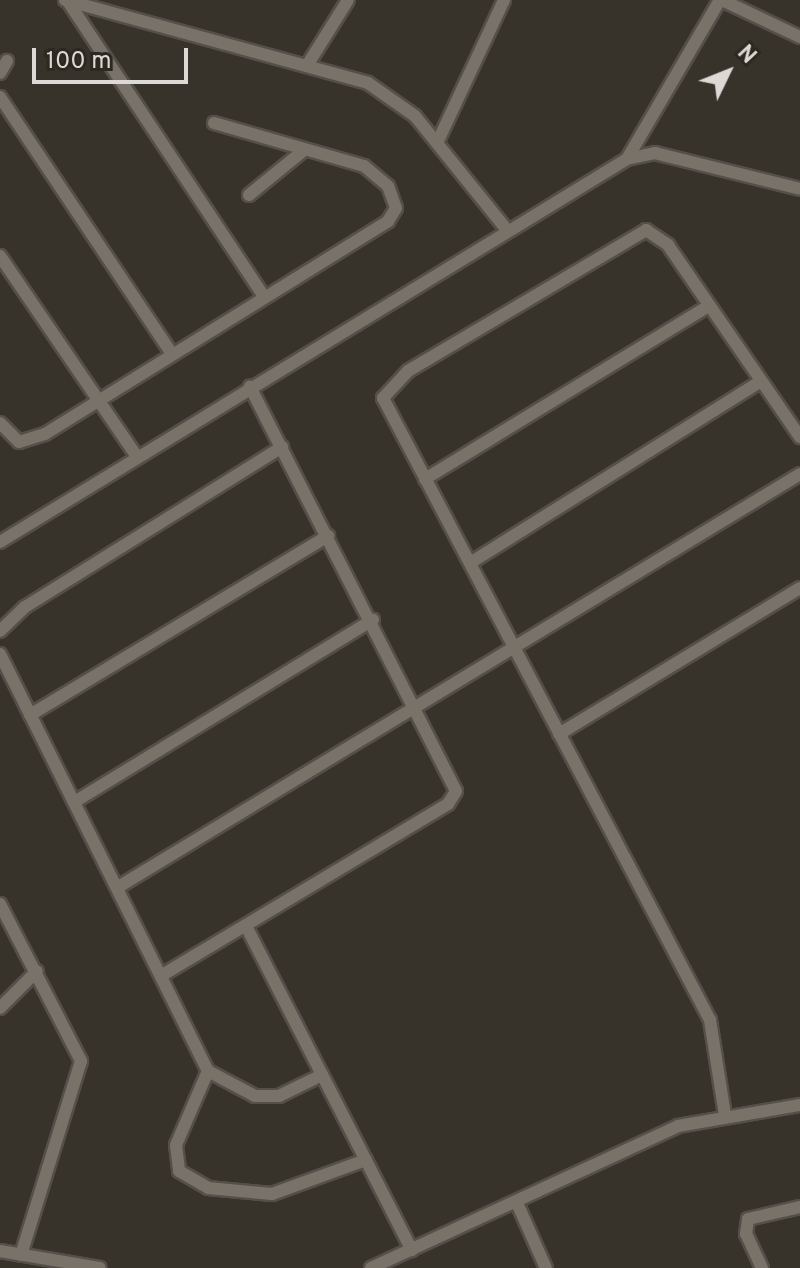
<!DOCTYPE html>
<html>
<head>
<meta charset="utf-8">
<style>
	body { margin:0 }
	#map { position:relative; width:800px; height:1268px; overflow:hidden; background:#37322a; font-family:Overpass,sans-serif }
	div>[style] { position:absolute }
	.roads { filter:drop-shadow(2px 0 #545049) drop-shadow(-2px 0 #545049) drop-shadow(0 2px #545049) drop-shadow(0 -2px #545049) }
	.street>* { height:12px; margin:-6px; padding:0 6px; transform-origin:6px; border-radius:6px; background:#787269 }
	span { translate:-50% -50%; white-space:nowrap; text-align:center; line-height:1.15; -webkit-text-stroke:6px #2d2820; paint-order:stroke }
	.north { position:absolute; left:688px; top:32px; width:80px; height:80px; -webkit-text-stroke:6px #2d2820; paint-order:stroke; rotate:47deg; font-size:22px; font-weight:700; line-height:32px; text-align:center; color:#dddad5 }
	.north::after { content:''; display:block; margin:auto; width:28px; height:36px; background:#dddad5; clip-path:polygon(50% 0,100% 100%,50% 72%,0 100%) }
	.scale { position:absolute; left:32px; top:48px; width:156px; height:36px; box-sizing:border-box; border:4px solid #dddad5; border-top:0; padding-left:10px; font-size:24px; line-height:28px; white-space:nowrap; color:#dddad5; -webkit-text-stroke:6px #2d2820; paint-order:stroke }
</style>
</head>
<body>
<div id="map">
	<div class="roads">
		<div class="street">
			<i style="left:65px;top:0;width:314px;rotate:15.3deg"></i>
			<i style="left:368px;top:83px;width:57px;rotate:35.1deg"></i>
			<i style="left:415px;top:116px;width:146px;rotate:51.1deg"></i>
			<i style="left:67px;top:0;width:356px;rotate:56.4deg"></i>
			<i style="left:722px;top:0;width:86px;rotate:25.4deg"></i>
			<i style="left:308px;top:64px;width:75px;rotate:-58deg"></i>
			<i style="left:0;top:73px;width:14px;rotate:-60deg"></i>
			<i style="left:0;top:97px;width:307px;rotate:56.2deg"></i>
			<i style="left:438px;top:141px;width:156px;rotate:-64.9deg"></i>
			<i style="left:627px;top:159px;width:184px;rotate:-59.7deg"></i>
			<i style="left:249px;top:195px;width:71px;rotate:-39.3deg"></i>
			<i style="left:0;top:256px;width:243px;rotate:55.7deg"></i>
			<i style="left:0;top:423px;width:27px;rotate:45deg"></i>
			<i style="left:19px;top:442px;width:27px;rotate:-17deg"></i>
			<i style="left:45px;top:434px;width:404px;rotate:-31.8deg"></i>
			<i style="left:388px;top:221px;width:15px;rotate:-58deg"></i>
			<i style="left:396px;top:208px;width:23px;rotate:-110deg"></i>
			<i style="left:388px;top:186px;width:31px;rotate:-140deg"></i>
			<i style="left:364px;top:166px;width:156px;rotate:-164deg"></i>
			<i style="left:425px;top:479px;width:332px;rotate:-31.4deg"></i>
			<i style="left:0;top:542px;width:735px;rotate:-31.42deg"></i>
			<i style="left:627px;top:159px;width:29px;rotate:-12deg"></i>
			<i style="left:655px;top:153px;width:149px;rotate:13.9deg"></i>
			<i style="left:470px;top:563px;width:342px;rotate:-32deg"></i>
			<i style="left:0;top:631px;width:35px;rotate:-44deg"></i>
			<i style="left:25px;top:607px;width:303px;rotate:-31.9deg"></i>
			<i style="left:0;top:654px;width:466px;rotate:63.5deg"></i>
			<i style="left:208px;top:1071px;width:81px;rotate:113.4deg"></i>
			<i style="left:176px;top:1145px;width:26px;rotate:83deg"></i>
			<i style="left:179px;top:1171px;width:34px;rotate:30deg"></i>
			<i style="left:208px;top:1188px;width:64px;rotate:5.4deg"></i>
			<i style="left:272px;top:1194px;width:100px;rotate:-19.9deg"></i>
			<i style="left:30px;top:715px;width:348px;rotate:-31deg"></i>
			<i style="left:559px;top:734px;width:282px;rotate:-31.2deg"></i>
			<i style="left:76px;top:801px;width:348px;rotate:-31.4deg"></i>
			<i style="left:120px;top:886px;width:795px;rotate:-31.21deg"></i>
			<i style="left:0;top:904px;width:177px;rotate:62.7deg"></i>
			<i style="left:81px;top:1061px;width:203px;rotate:107.2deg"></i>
			<i style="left:247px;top:928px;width:362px;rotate:62.9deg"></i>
			<i style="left:164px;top:974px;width:331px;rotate:-30.9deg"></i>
			<i style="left:448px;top:804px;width:15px;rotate:-58deg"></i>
			<i style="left:456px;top:791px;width:454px;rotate:-117deg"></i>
			<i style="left:0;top:1008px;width:52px;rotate:-45deg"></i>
			<i style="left:208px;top:1071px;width:53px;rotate:28deg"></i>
			<i style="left:255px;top:1096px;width:24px"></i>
			<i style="left:279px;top:1096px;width:48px;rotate:-26deg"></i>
			<i style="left:725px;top:1115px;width:96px;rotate:-99deg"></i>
			<i style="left:710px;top:1020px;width:703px;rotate:-117.73deg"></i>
			<i style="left:383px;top:398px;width:37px;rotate:-47deg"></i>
			<i style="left:408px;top:371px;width:277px;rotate:-30.6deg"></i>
			<i style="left:646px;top:230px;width:27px;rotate:34deg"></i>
			<i style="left:668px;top:245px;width:233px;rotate:55.5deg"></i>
			<i style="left:517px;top:1203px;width:71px;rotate:66deg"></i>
			<i style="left:0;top:1251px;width:101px;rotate:9.6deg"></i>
			<i style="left:371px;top:1268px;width:338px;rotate:-24.8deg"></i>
			<i style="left:678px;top:1126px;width:124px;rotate:-9.8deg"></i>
			<i style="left:762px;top:1268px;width:38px;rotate:-115deg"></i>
			<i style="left:746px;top:1234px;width:15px;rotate:-82deg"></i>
			<i style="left:748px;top:1219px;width:53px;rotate:-13deg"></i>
		</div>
	</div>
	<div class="north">N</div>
	<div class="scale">100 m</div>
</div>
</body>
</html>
